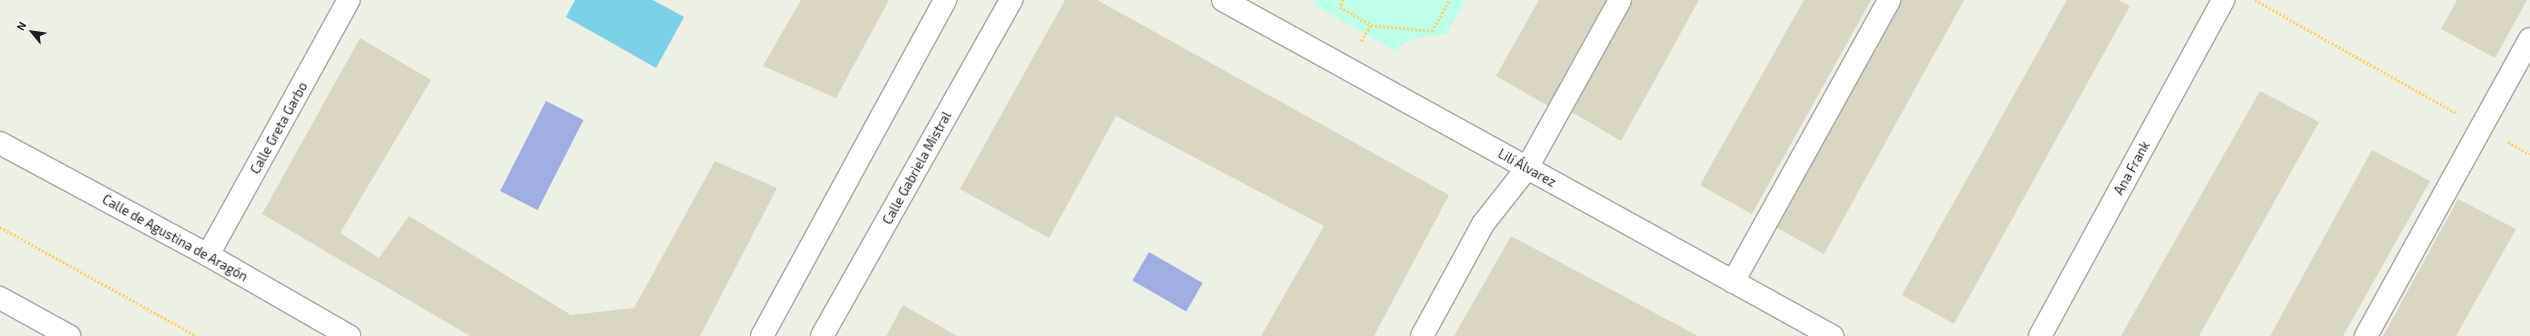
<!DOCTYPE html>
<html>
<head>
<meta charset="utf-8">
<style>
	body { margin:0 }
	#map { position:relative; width:2530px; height:336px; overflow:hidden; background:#edf0e4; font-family:"Exo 2",sans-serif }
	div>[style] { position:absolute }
	.park>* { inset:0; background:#bdfee8 }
	.pitch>* { inset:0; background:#7bd1e6 }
	.water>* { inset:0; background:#a0ade1; transform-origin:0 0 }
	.building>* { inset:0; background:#d7d7c3 }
	.path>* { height:2.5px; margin-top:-1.25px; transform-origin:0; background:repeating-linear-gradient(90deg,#ffcf66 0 2px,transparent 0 4px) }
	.roads { filter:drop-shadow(1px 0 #a5a5a5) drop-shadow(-1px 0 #a5a5a5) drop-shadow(0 1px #a5a5a5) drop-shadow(0 -1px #a5a5a5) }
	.minor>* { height:22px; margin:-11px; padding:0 11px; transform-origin:11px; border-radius:11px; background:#fff }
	span { translate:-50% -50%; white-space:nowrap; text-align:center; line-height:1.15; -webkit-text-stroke:3.5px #fff; paint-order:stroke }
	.street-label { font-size:13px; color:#1e1e1e }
	.north { position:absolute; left:12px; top:12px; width:40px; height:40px; -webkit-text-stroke:3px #fff; paint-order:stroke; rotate:299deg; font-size:11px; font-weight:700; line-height:16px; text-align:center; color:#1e1e1e }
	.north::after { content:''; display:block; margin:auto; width:14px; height:18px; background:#1e1e1e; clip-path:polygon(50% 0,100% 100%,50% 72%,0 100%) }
</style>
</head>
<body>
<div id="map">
	<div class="park">
		<i style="clip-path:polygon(1317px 0,1465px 0,1447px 34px,1413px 39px,1403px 44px,1395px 51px,1314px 5px)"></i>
	</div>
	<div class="pitch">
		<i style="clip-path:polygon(575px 0,653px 0,684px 17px,656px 68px,566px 17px)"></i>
	</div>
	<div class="water">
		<i style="left:546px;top:101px;width:42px;height:101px;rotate:27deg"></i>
		<i style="left:1149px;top:252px;width:62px;height:33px;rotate:30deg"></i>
	</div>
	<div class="building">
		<i style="clip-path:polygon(801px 0,889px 0,836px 98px,763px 66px)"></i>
		<i style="clip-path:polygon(1065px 0,1097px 0,1449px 195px,1374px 336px,1261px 336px,1324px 226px,1116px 116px,1049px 238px,960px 189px)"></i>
		<i style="clip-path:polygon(1539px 0,1606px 0,1548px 106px,1496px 76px)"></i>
		<i style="clip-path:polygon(1632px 0,1699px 0,1621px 141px,1570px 111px)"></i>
		<i style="clip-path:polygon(1804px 0,1871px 0,1752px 214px,1700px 185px)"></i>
		<i style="clip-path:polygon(1898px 0,1964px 0,1824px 254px,1772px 225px)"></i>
		<i style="clip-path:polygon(2067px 0,2118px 0,2130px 6px,1954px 324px,1902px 295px)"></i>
		<i style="clip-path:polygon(2457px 0,2527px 0,2495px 58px,2441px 29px)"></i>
		<i style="clip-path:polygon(360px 38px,431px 80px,340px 233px,379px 258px,409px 216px,571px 315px,634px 308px,715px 161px,777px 188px,700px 336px,470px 336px,262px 214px)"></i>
		<i style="clip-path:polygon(2260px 91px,2319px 122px,2199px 336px,2121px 336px)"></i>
		<i style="clip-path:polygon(2372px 150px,2430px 181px,2343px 336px,2270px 336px)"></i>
		<i style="clip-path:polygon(2458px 199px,2516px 229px,2456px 336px,2383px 336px)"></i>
		<i style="clip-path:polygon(1511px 236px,1698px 336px,1454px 336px)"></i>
		<i style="clip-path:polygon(903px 305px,957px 336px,886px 336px)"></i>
	</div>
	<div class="path">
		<i style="left:1344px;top:0;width:8px;rotate:120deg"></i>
		<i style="left:1340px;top:7px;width:36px;rotate:30deg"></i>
		<i style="left:1371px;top:25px;width:61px;rotate:5.6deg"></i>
		<i style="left:1432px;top:31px;width:35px;rotate:-61deg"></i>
		<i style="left:2255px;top:0;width:231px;rotate:29.3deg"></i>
		<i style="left:1361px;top:41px;width:19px;rotate:-58deg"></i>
		<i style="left:2508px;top:142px;width:25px;rotate:29deg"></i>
		<i style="left:0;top:227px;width:225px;rotate:29deg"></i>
	</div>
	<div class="roads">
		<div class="minor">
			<i style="left:1223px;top:0;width:696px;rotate:28.89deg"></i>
			<i style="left:0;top:143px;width:236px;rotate:28.3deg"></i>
			<i style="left:208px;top:255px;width:163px;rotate:29.9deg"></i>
			<i style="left:208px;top:255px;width:291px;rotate:-61.1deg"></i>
			<i style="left:1733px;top:282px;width:322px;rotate:-61deg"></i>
			<i style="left:0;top:298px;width:79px;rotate:28.8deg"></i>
			<i style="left:762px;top:336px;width:383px;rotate:-61.4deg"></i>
			<i style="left:822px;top:336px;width:386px;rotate:-60.6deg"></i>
			<i style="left:1422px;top:336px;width:128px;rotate:-61.4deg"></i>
			<i style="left:1483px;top:224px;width:71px;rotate:-51.8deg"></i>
			<i style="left:1527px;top:168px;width:192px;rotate:-61deg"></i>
			<i style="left:2040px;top:336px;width:383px;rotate:-61.4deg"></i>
			<i style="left:2366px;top:336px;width:339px;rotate:-61.1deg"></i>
		</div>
	</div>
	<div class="street-label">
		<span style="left:279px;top:128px;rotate:-61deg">Calle Greta Garbo</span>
		<span style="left:917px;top:168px;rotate:-61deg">Calle Gabriela Mistral</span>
		<span style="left:1527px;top:168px;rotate:29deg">Lilí Álvarez</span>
		<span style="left:2132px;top:168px;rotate:-61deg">Ana Frank</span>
		<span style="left:175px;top:238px;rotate:29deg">Calle de Agustina de Aragón</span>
	</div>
	<div class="north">N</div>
</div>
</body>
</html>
